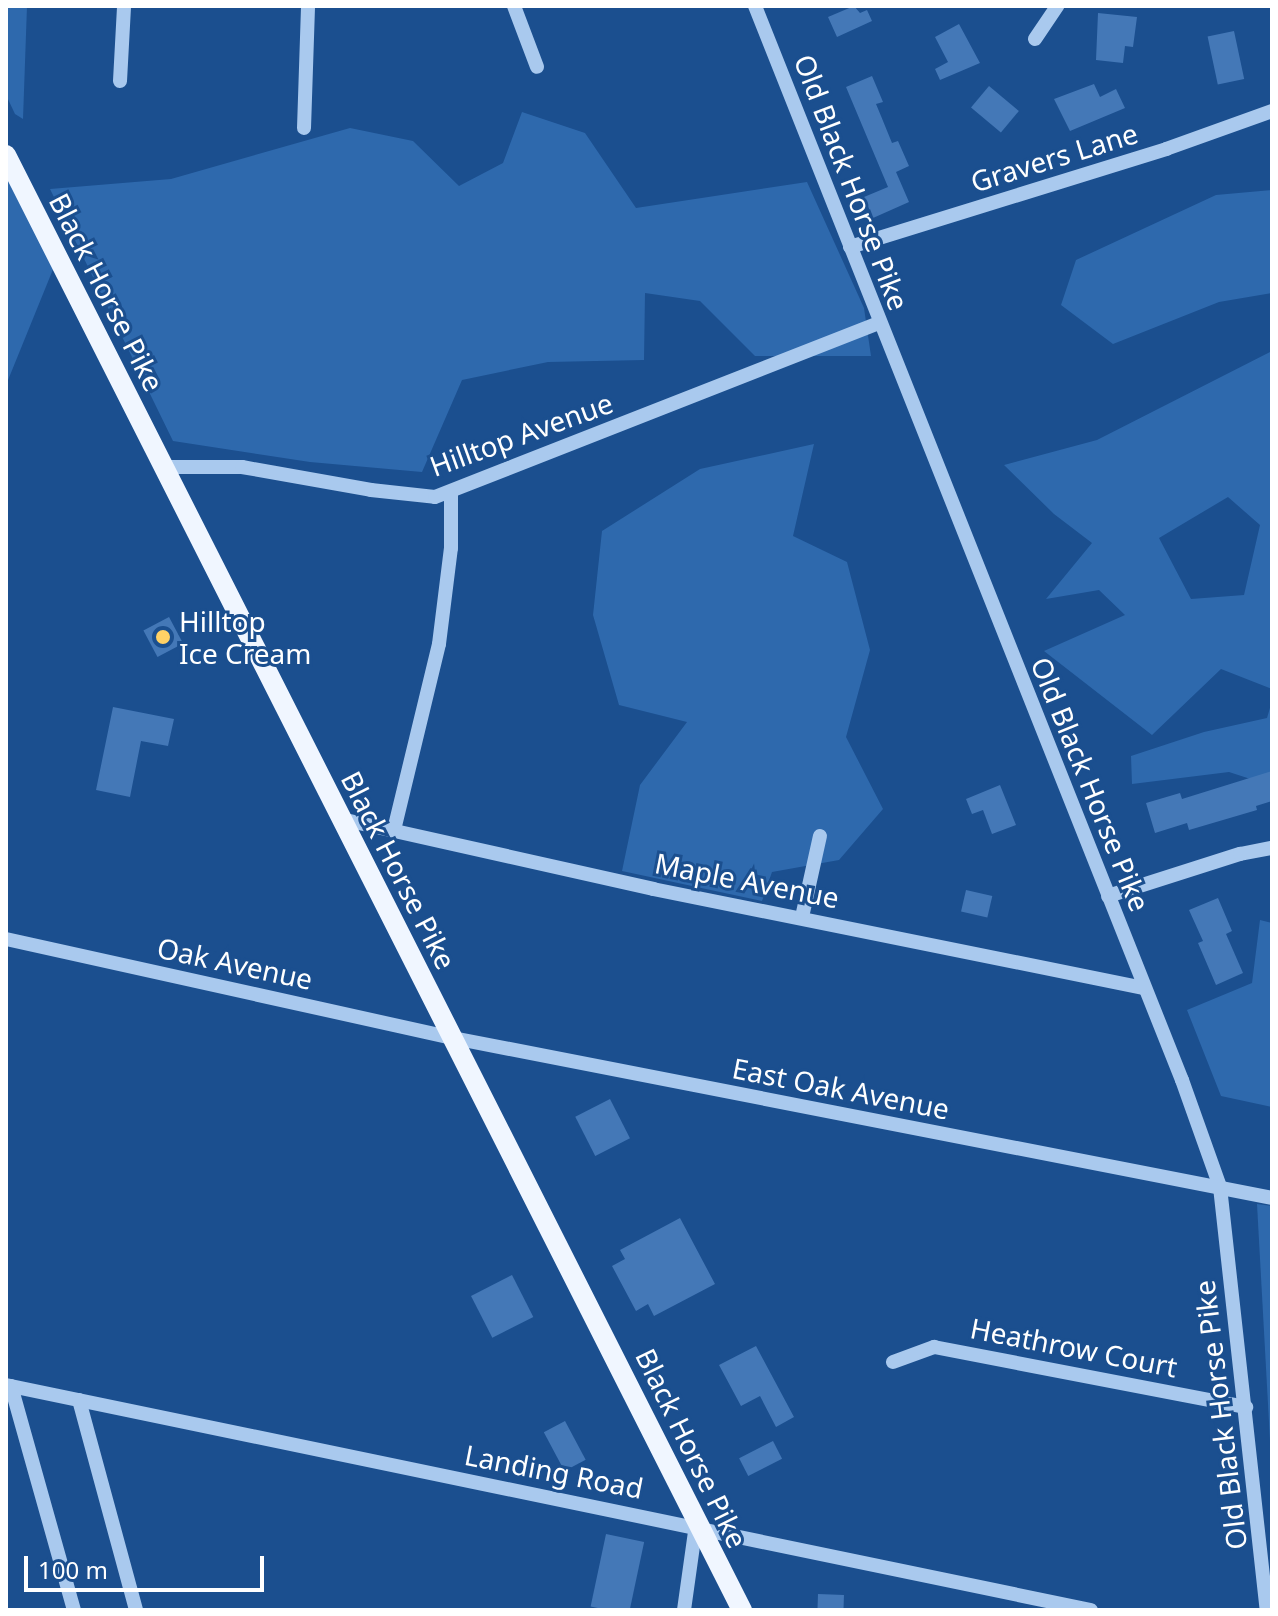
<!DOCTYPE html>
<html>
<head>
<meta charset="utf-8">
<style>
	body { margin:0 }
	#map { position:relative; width:1278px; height:1616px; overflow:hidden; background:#1b4f8f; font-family:"Noto Sans",sans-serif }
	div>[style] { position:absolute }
	.green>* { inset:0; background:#2e69ad }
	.building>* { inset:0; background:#4478b7; transform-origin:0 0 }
	.minor>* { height:14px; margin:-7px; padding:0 7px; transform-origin:7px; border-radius:7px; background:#a9c9ee }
	.major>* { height:20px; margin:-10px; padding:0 10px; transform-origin:10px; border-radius:10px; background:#f0f6ff }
	.dots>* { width:22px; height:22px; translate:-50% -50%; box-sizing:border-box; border:4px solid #1b4f8f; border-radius:50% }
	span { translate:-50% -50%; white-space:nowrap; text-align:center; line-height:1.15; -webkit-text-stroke:6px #1b4f8f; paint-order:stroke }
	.street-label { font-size:28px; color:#fff }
	.poi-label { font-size:28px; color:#fff }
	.left { translate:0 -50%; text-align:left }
	.frame { position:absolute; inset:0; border:8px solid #fff; pointer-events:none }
	.scale { position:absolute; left:24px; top:1556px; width:240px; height:36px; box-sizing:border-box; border:4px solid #fff; border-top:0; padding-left:10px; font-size:24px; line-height:28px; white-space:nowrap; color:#fff; -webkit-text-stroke:6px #1b4f8f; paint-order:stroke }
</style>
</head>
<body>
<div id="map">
	<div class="green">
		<i style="clip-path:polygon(6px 6px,27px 6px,23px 119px,15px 114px,6px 95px)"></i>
		<i style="clip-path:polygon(522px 112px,585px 133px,636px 208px,807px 182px,864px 308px,871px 356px,755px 356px,700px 301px,645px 293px,644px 360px,548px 362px,462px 380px,422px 472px,310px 462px,173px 441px,50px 189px,171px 179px,350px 128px,413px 141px,459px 186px,503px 163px)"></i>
		<i style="clip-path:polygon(6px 155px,58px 257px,6px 385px)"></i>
		<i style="clip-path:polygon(1272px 190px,1272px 293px,1219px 302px,1113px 344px,1061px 305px,1076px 260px,1216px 195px)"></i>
		<i style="clip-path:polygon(evenodd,1272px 351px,1272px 689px,1221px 669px,1152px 735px,1044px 651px,1125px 615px,1099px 590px,1046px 599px,1092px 543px,1054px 514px,1004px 465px,1097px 440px,1272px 351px,1228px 497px,1260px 525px,1244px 595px,1191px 599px,1159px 538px,1228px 497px)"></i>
		<i style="clip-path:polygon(814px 444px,793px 536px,847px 562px,870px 650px,846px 737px,883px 809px,839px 860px,772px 872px,762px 901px,622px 871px,640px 785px,687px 722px,619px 705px,593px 615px,602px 531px,700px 469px)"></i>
		<i style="clip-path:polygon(1272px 701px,1272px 786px,1229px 772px,1132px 784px,1131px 756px,1204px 732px,1267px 718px)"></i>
		<i style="clip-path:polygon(1260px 920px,1272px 923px,1272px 1107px,1221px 1096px,1187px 1010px,1252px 983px)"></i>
		<i style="clip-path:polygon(1257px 1204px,1272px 1206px,1272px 1477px)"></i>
	</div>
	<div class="building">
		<i style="clip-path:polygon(854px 6px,860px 13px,867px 10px,872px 21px,837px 37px,828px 17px)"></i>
		<i style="clip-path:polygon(1098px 13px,1137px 17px,1133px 47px,1125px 46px,1123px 63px,1096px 60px)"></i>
		<i style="clip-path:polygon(959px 24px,980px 63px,940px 80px,935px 69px,948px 62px,935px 37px)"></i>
		<i style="left:1234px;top:31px;width:49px;height:27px;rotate:78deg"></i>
		<i style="clip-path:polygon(872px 76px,883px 102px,876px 104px,881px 116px,892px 143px,898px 141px,909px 166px,896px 172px,909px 202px,873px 218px,864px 197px,888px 187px,846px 87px)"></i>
		<i style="clip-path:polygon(1094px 84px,1100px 97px,1116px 89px,1125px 108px,1070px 131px,1054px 99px)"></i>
		<i style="left:989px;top:86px;width:39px;height:28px;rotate:40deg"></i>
		<i style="left:169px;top:617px;width:30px;height:29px;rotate:62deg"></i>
		<i style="clip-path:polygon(113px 707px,174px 719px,168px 746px,141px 741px,130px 797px,96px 790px)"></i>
		<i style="clip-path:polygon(1272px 771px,1272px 801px,1256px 806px,1257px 810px,1189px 830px,1187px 823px,1155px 833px,1146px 803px,1180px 793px,1182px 799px)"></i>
		<i style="clip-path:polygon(1000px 785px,1016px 825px,992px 834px,983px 810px,972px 814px,966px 799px)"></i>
		<i style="left:966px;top:890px;width:27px;height:22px;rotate:13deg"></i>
		<i style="clip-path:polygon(1218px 898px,1232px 931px,1226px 934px,1243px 973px,1216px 985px,1198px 943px,1203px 941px,1189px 910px)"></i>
		<i style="left:610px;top:1099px;width:44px;height:39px;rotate:63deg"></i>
		<i style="clip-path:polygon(680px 1218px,715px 1284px,654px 1316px,648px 1304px,636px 1311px,612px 1266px,625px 1259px,620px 1250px)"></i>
		<i style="left:512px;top:1275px;width:47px;height:46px;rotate:63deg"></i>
		<i style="clip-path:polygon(756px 1346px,794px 1417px,776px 1427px,760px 1396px,741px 1406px,719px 1365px)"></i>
		<i style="left:565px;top:1421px;width:44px;height:24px;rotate:62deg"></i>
		<i style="left:773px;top:1441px;width:20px;height:38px;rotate:63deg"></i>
		<i style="left:606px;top:1534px;width:39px;height:74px;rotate:12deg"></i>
		<i style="left:818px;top:1594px;width:26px;height:16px;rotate:2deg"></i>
	</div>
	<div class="minor">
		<i style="left:514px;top:6px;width:65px;rotate:69.3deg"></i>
		<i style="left:755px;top:6px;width:1156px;rotate:68.32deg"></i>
		<i style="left:1182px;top:1080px;width:114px;rotate:70.4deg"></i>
		<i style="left:1220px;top:1187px;width:426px;rotate:83.7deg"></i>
		<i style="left:1035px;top:39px;width:40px;rotate:-56deg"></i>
		<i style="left:120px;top:81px;width:75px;rotate:-86.9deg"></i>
		<i style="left:304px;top:128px;width:122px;rotate:-88.1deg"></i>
		<i style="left:850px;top:247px;width:331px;rotate:-17.2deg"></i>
		<i style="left:1166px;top:149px;width:113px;rotate:-19.7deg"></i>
		<i style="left:165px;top:467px;width:77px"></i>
		<i style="left:242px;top:467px;width:131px;rotate:10.1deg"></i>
		<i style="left:371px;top:490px;width:64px;rotate:6.2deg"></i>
		<i style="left:435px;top:497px;width:478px;rotate:-21.4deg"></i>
		<i style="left:341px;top:819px;width:320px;rotate:12.6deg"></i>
		<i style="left:653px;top:889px;width:501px;rotate:11.4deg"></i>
		<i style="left:394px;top:830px;width:191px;rotate:-76.4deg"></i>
		<i style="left:439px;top:644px;width:97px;rotate:-82.9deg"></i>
		<i style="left:451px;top:548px;width:55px;rotate:-90deg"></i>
		<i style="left:1108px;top:896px;width:139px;rotate:-17.7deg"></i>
		<i style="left:1240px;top:854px;width:33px;rotate:-11deg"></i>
		<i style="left:802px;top:917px;width:83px;rotate:-77.5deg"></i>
		<i style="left:6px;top:939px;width:458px;rotate:12.5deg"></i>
		<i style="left:453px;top:1038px;width:834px;rotate:11.05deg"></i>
		<i style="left:893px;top:1362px;width:44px;rotate:-20.1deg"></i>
		<i style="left:934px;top:1347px;width:318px;rotate:10.9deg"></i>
		<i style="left:6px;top:1385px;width:1108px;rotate:11.72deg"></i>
		<i style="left:11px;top:1386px;width:233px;rotate:74.3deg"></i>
		<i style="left:79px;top:1400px;width:218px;rotate:74.8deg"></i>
		<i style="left:684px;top:1610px;width:86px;rotate:-82deg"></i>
	</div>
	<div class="major">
		<i style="left:6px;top:155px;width:1631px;rotate:63.17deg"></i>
	</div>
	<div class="dots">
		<i style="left:163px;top:637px;background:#ffd166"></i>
	</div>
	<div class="street-label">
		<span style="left:1054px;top:157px;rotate:-17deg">Gravers Lane</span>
		<span style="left:852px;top:182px;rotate:69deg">Old Black Horse Pike</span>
		<span style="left:107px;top:292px;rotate:63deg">Black Horse Pike</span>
		<span style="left:521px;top:434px;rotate:-20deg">Hilltop Avenue</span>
		<span style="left:1091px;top:784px;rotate:68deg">Old Black Horse Pike</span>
		<span style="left:399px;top:870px;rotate:63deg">Black Horse Pike</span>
		<span style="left:747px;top:880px;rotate:11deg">Maple Avenue</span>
		<span style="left:235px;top:963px;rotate:12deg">Oak Avenue</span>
		<span style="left:841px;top:1088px;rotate:11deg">East Oak Avenue</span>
		<span style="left:1074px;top:1347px;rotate:11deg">Heathrow Court</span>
		<span style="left:1220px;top:1415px;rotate:-97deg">Old Black Horse Pike</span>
		<span style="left:692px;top:1448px;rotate:64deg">Black Horse Pike</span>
		<span style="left:554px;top:1471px;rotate:11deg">Landing Road</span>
	</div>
	<div class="poi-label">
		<span class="left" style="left:179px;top:637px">Hilltop<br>Ice Cream</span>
	</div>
	<div class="frame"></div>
	<div class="scale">100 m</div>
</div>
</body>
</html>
